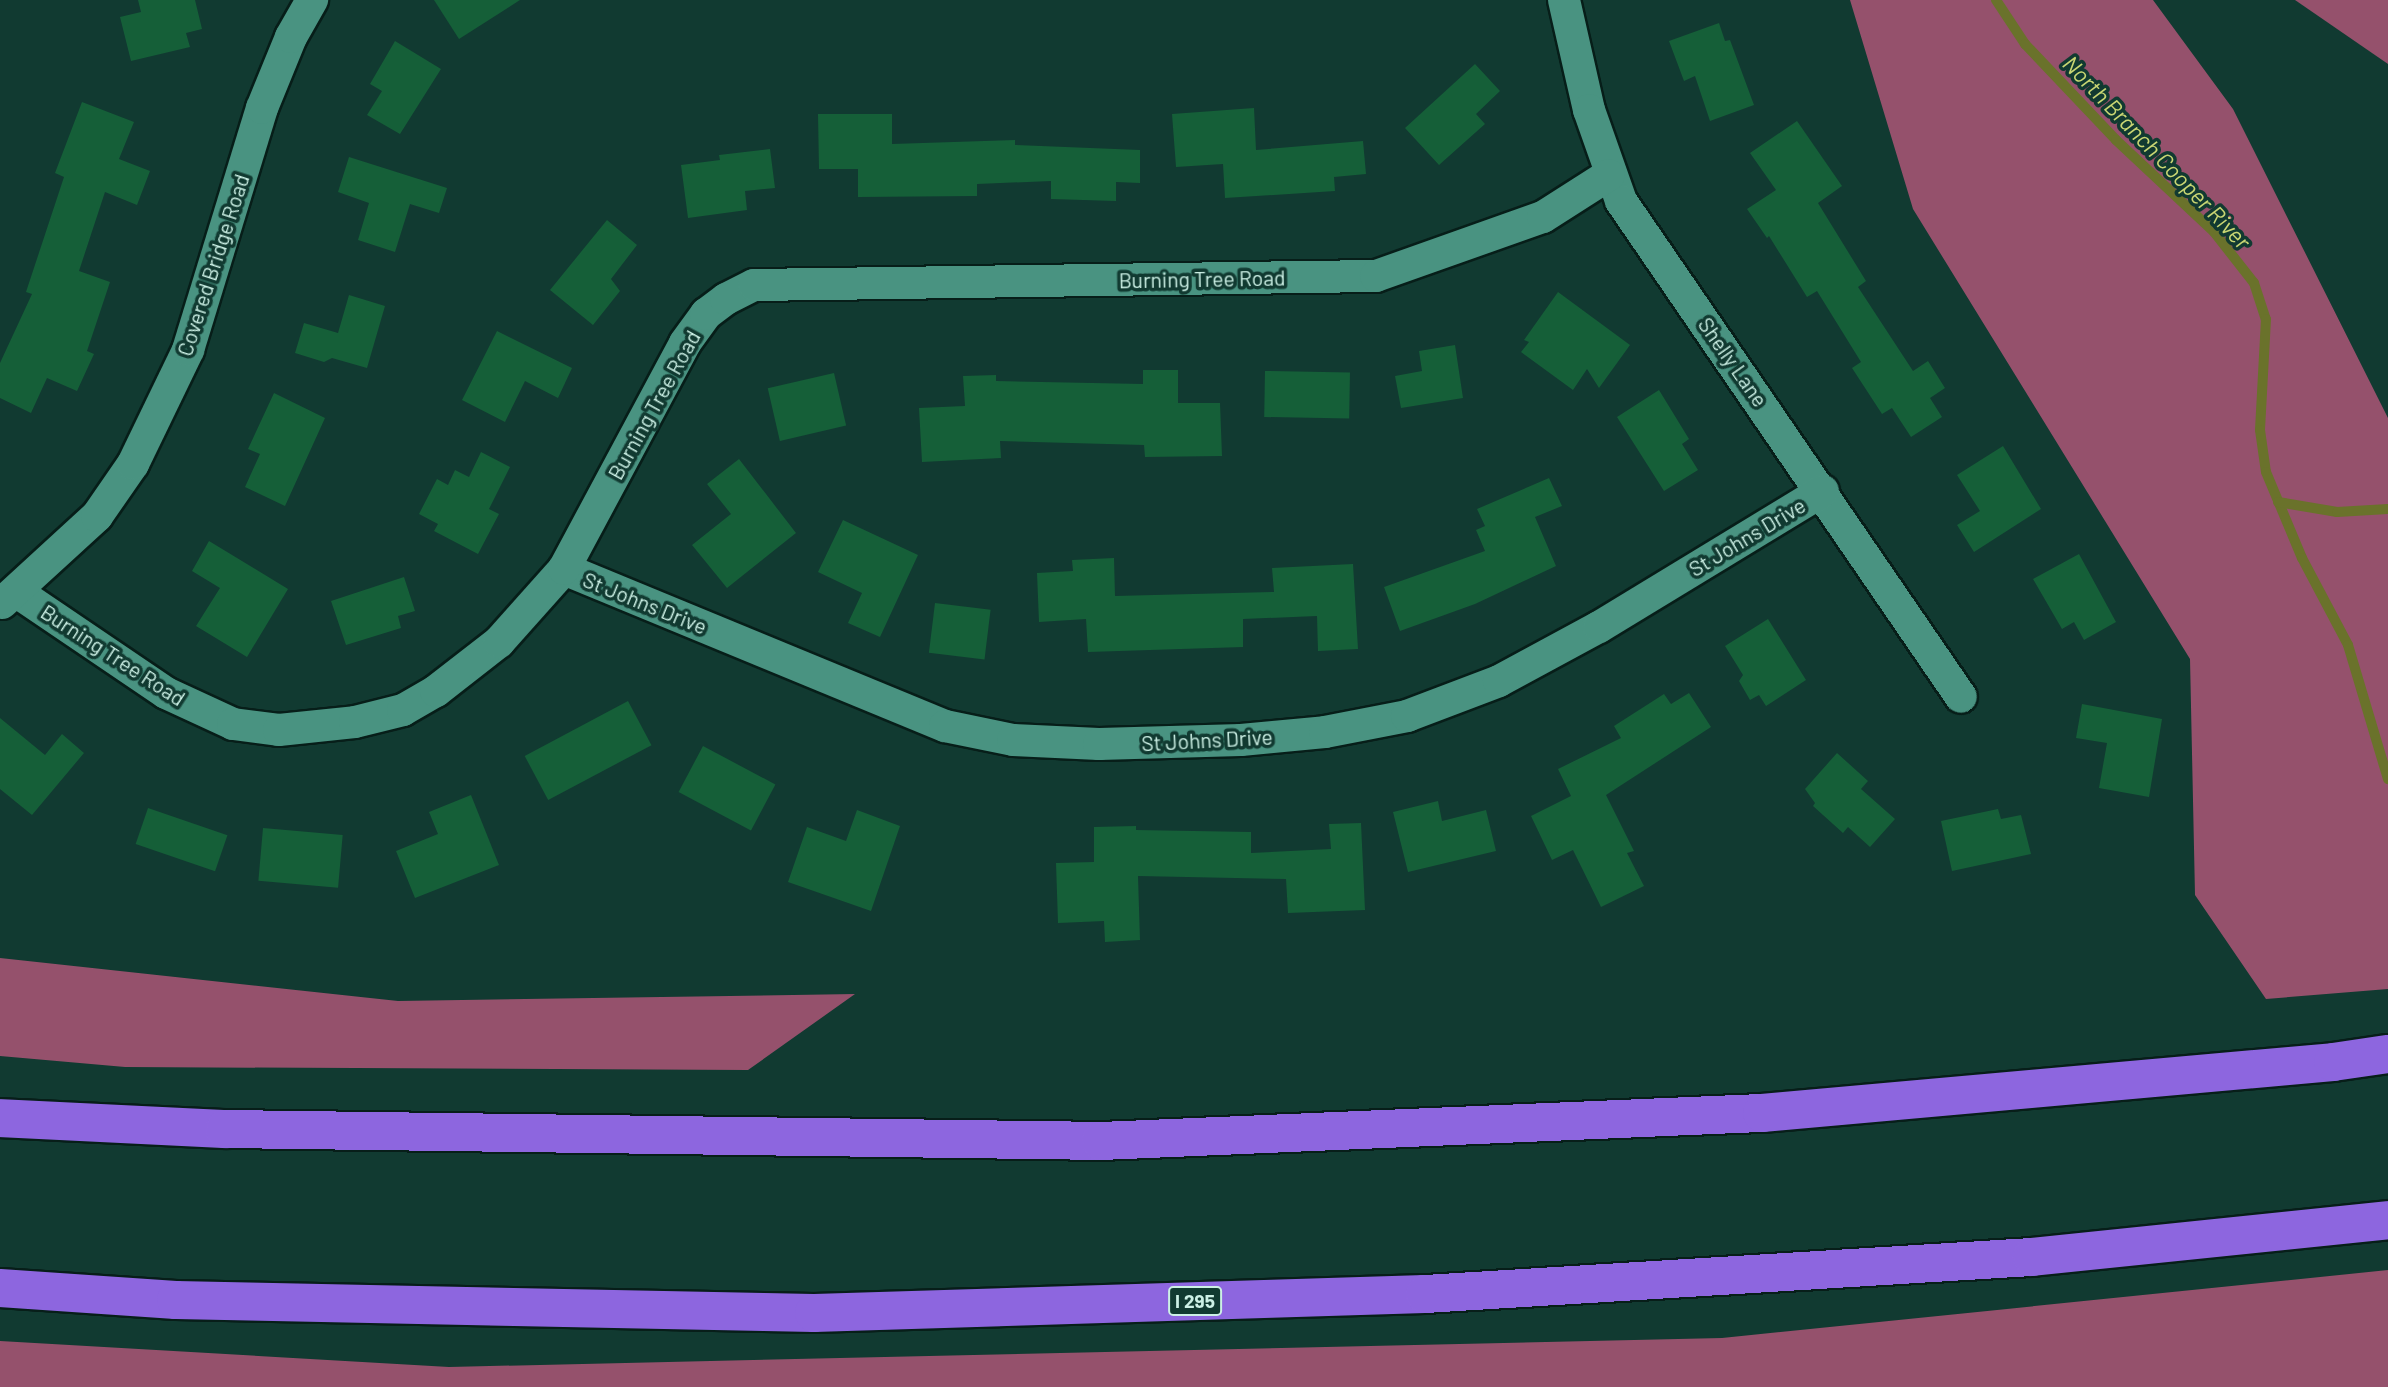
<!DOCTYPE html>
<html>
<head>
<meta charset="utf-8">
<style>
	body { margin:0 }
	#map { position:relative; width:2388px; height:1387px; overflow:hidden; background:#113a31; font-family:Barlow,sans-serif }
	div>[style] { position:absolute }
	.forest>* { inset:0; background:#95516c }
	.stream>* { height:10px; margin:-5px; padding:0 5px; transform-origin:5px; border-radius:5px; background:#6a722b }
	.building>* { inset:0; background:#155f38; transform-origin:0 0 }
	.roads { filter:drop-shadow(2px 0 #071e19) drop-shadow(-2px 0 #071e19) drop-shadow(0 2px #071e19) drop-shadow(0 -2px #071e19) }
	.minor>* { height:32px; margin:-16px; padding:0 16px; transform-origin:16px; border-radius:16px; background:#499381 }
	.motorway>* { height:38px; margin:-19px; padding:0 19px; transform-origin:19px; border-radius:19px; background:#8d66df }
	span { translate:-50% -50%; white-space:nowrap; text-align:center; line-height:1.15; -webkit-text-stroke:7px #113a31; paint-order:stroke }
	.shield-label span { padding:2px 5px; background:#113a31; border:2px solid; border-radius:5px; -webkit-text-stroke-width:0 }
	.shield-label { font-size:19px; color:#ccf0e5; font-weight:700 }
	.street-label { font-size:21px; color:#ccf0e5 }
	.water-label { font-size:23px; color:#c9d673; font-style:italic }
</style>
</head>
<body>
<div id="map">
	<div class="forest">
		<i style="clip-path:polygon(1850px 0,2153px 0,2233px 109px,2388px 418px,2388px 989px,2266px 999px,2195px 895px,2190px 659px,1913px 209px)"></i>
		<i style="clip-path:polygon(2295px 0,2388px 0,2388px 64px)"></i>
		<i style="clip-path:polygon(0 958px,398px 1001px,855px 994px,748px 1070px,125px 1067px,0 1056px)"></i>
		<i style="clip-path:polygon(2388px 1270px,2388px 1387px,0 1387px,0 1341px,449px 1367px,1722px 1338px)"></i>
	</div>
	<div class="stream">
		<i style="left:1996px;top:0;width:53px;rotate:56.6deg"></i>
		<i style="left:2025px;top:44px;width:132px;rotate:46.5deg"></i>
		<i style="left:2116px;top:140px;width:134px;rotate:43.2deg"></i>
		<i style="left:2214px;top:232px;width:65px;rotate:51.9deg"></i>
		<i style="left:2254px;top:283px;width:38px;rotate:72deg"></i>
		<i style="left:2266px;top:319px;width:111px;rotate:93.1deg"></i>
		<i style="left:2260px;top:430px;width:42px;rotate:81.9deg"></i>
		<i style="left:2266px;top:472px;width:93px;rotate:67.3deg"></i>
		<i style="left:2302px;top:558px;width:98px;rotate:62.1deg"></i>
		<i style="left:2348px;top:645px;width:140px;rotate:73.4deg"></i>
		<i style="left:2278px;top:502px;width:60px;rotate:9.6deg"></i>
		<i style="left:2337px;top:512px;width:51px;rotate:-3.4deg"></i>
	</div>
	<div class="building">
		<i style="clip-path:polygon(138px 0,195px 0,202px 29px,186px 33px,190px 47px,131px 61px,120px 17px,141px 12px)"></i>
		<i style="clip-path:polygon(434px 0,520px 0,459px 39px)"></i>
		<i style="clip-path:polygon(1719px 23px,1725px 41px,1730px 40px,1754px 105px,1710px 121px,1695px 76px,1684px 81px,1669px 41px)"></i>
		<i style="clip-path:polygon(395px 41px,441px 69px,400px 134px,367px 115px,382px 91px,370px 84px)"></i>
		<i style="clip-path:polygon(1475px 64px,1500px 91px,1476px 114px,1485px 124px,1439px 165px,1405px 128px)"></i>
		<i style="clip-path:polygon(82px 102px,134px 122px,119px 159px,150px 171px,137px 205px,105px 192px,79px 271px,110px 282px,87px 351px,94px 354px,77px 391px,47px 378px,31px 413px,0 398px,0 363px,32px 294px,26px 292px,64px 177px,55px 173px)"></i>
		<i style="clip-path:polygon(1254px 108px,1256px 150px,1363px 141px,1366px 174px,1334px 177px,1335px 191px,1225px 198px,1223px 164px,1176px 167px,1172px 114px)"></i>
		<i style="clip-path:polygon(818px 114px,892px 114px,892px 144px,1015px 140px,1015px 145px,1140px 150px,1140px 183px,1116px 182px,1116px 201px,1051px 199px,1051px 181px,977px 184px,977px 196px,858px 197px,858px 169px,819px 169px)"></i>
		<i style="clip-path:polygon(1797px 121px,1842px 186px,1818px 203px,1866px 281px,1858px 287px,1913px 371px,1928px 361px,1945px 388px,1930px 398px,1942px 417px,1911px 437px,1892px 408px,1882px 414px,1852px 368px,1861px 362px,1817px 291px,1807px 297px,1769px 236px,1767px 238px,1747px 209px,1776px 190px,1750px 153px)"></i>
		<i style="clip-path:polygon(770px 149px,775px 188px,745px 191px,747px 210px,688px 218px,681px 165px,720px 160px,719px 155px)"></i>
		<i style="clip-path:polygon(349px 157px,447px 188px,439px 213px,410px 204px,395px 252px,358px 240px,369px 203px,338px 192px)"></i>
		<i style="clip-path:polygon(607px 220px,637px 245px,611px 279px,620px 291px,593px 325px,550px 290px)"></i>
		<i style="clip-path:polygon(1558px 292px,1630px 345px,1599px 388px,1587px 369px,1573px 390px,1521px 352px,1529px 342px,1524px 340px)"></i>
		<i style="clip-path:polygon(349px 295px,385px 306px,367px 368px,332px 358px,324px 362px,295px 353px,304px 323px,338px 333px)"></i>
		<i style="clip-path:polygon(497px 331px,572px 368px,558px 398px,525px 381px,505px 422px,462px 400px)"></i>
		<i style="clip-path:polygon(1455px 345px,1463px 398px,1401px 408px,1395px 376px,1422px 371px,1419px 351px)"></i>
		<i style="clip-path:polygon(1143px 370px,1178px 370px,1178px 403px,1220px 403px,1222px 456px,1145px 457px,1144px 445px,1000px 441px,1001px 458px,922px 462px,919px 408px,965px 406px,963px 376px,996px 375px,996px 381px,1143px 384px)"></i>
		<i style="left:1265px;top:371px;width:85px;height:46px;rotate:1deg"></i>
		<i style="left:834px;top:373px;width:54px;height:68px;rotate:77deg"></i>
		<i style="clip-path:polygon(1659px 390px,1689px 439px,1682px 444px,1698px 470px,1664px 491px,1617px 417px)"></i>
		<i style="clip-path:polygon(274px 393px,325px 418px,285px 506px,245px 487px,260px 454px,248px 449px)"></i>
		<i style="clip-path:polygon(2003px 446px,2041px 509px,1974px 552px,1957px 525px,1980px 511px,1957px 475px)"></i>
		<i style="clip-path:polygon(481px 452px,510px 467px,489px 509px,499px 514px,478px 554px,434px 531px,438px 524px,419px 514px,437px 479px,448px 485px,455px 470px,469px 477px)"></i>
		<i style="clip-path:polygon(739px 459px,796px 533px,727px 588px,692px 545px,731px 514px,707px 484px)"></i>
		<i style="clip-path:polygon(1549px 478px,1562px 506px,1535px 517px,1556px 566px,1475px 604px,1400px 631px,1384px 587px,1485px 551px,1476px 530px,1485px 526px,1477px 509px)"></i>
		<i style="clip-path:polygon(843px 520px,918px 555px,880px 637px,848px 623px,862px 593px,818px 572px)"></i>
		<i style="clip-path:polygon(209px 541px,288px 589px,247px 657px,196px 626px,220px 588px,192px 571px)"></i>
		<i style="clip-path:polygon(2079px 554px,2116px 622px,2084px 640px,2074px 622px,2062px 629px,2033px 579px)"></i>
		<i style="clip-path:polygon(1114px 558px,1115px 596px,1274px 592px,1272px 568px,1353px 564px,1358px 649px,1318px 651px,1317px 616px,1243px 619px,1243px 647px,1088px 652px,1086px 619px,1039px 622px,1037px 573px,1073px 571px,1072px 560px)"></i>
		<i style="clip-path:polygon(404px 577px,415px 611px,398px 616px,401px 628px,346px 645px,331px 601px)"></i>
		<i style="left:935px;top:603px;width:56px;height:50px;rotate:7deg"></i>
		<i style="clip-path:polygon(1768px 619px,1806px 680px,1766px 706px,1759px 695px,1750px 700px,1739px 681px,1743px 675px,1725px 646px)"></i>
		<i style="clip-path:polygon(1689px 693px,1711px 727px,1606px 795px,1634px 851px,1627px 853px,1644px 886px,1601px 907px,1573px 850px,1552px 860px,1531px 816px,1571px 796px,1558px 769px,1621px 738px,1614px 726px,1664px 694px,1671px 704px)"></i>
		<i style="left:628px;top:701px;width:50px;height:117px;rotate:62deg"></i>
		<i style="clip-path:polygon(2082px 704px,2162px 719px,2149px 797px,2099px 788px,2107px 743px,2076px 738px)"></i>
		<i style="clip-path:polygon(0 718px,45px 755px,62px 734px,84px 753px,32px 815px,0 789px)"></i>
		<i style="left:703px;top:746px;width:82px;height:52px;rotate:28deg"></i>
		<i style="clip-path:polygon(1837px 753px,1868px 781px,1861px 789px,1895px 819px,1870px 847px,1848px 827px,1843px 833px,1813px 806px,1815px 803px,1805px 789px)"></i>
		<i style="clip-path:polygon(471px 795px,499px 865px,415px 898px,396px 851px,438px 834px,429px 812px)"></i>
		<i style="clip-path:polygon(1438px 801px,1442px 821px,1486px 810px,1496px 851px,1408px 872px,1393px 812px)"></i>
		<i style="left:148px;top:808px;width:84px;height:38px;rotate:19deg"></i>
		<i style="clip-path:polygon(1998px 809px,2001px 819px,2021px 815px,2031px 854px,1952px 871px,1941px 821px)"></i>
		<i style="clip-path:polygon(857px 810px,900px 826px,871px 911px,788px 882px,807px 827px,846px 841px)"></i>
		<i style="clip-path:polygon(1361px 823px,1365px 910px,1288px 913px,1286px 879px,1138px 876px,1140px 940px,1105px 942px,1104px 921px,1058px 923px,1056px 863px,1094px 862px,1094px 827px,1136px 826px,1136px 830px,1251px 832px,1251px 853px,1331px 849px,1329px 824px)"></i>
		<i style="left:263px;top:828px;width:80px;height:53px;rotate:5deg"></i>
	</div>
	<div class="roads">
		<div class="minor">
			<i style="left:1564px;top:0;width:113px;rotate:77.2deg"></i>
			<i style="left:1589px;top:110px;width:96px;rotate:70.6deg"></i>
			<i style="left:1621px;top:201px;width:601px;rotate:55.57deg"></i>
			<i style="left:564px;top:569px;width:412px;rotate:22.4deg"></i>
			<i style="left:945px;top:726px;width:69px;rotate:11.6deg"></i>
			<i style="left:1013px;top:740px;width:86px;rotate:2.7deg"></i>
			<i style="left:1099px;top:744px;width:142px;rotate:-1.6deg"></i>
			<i style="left:1241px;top:740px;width:84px;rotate:-5.4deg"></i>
			<i style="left:1325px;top:732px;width:84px;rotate:-11deg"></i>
			<i style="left:1407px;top:716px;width:98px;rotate:-20.8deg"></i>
			<i style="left:1499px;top:681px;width:114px;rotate:-28.4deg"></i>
			<i style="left:1599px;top:627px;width:262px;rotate:-31.3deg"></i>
			<i style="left:17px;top:592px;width:180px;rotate:34.1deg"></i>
			<i style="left:166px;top:693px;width:74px;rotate:24.8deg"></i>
			<i style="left:233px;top:724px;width:46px;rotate:7.4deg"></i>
			<i style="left:279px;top:730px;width:76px;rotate:-6deg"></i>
			<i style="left:355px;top:722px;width:49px;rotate:-14deg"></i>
			<i style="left:403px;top:710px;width:38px;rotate:-30deg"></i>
			<i style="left:436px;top:691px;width:80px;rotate:-37.9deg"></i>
			<i style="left:499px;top:642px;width:98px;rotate:-48.3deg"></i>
			<i style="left:564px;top:569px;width:256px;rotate:-61.8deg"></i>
			<i style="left:685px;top:343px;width:36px;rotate:-54deg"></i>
			<i style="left:706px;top:314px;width:25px;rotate:-37deg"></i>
			<i style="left:726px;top:299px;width:31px;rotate:-27deg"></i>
			<i style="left:754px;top:285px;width:622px;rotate:-0.83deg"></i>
			<i style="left:1376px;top:276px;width:177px;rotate:-19.5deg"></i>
			<i style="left:1543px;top:217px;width:78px;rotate:-32.5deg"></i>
			<i style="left:2px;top:603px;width:129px;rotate:-42.5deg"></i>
			<i style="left:97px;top:516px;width:63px;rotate:-55.3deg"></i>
			<i style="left:133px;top:464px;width:127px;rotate:-64.2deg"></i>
			<i style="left:188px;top:350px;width:253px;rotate:-73deg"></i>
			<i style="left:262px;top:108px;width:77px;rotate:-67.8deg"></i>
			<i style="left:291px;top:37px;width:43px;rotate:-60.4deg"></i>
		</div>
		<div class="motorway">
			<i style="left:0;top:1118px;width:225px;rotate:2.8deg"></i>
			<i style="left:225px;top:1129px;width:876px;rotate:0.78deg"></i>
			<i style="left:1101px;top:1141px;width:662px;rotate:-2.43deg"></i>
			<i style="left:1762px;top:1113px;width:573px;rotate:-5.1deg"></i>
			<i style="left:2333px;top:1062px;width:56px;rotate:-8.3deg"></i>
			<i style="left:0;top:1288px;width:176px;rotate:3.9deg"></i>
			<i style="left:176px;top:1300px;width:638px;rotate:1.17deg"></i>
			<i style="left:814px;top:1313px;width:611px;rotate:-1.78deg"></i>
			<i style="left:1425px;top:1294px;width:608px;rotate:-3.49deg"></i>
			<i style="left:2032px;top:1257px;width:358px;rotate:-5.9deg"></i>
		</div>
	</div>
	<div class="shield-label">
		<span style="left:1195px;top:1301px">I 295</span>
	</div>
	<div class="street-label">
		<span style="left:213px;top:265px;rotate:-72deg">Covered Bridge Road</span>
		<span style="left:1202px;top:279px;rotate:-1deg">Burning Tree Road</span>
		<span style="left:1733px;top:362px;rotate:55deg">Shelly Lane</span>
		<span style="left:654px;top:405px;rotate:-61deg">Burning Tree Road</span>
		<span style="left:1747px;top:537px;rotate:-31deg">St Johns Drive</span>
		<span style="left:645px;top:603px;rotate:22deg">St Johns Drive</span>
		<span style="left:113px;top:655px;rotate:33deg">Burning Tree Road</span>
		<span style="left:1207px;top:740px;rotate:-3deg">St Johns Drive</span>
	</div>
	<div class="water-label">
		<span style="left:2157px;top:152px;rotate:46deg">North Branch Cooper River</span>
	</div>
</div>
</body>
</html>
